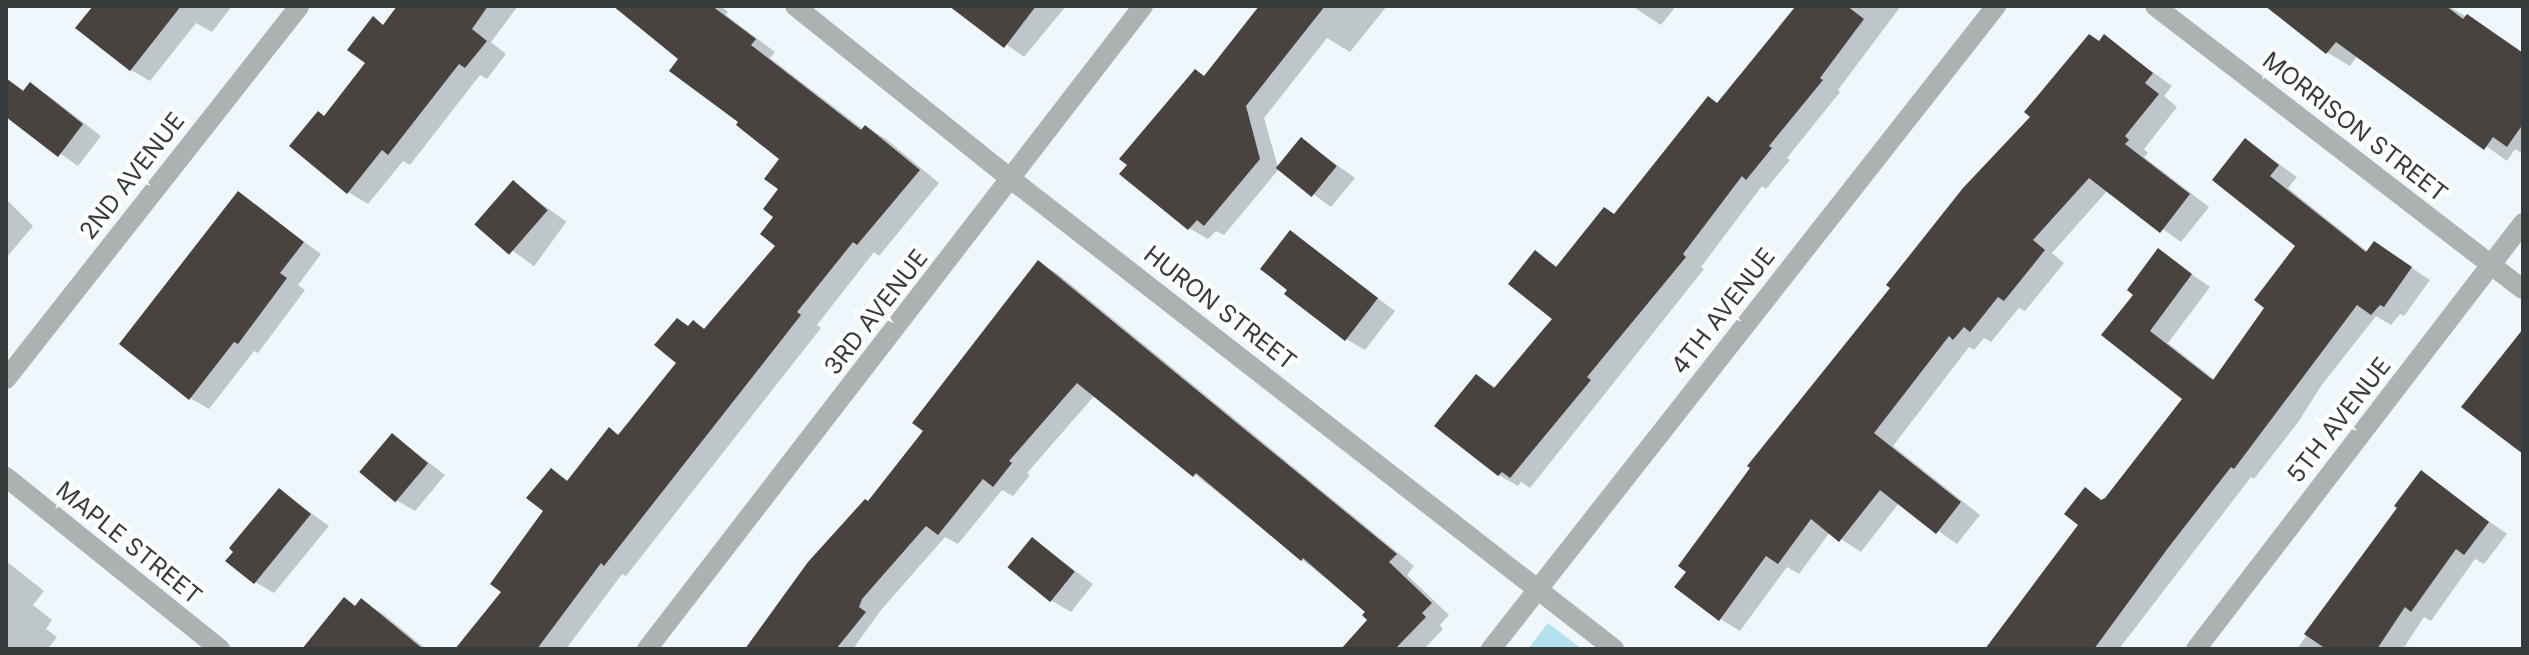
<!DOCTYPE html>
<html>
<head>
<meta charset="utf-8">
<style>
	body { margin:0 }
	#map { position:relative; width:2529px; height:655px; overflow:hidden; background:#eef8fc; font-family:Inter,sans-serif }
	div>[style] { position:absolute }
	.green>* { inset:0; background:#b3e1f0 }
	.shadow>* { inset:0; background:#0003; transform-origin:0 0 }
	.building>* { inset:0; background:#48433e; transform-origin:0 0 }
	.minor>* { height:20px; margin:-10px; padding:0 10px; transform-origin:10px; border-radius:10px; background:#adb1b2 }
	span { translate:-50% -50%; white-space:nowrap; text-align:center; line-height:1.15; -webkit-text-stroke:8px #fff; paint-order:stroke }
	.street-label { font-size:24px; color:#383c3d }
	.frame { position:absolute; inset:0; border:8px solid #383c3d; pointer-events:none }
</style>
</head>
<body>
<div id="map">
	<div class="green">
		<i style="clip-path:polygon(1548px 623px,1582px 649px,1528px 649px)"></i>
	</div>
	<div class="shadow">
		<i style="clip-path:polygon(95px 6px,232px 6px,212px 32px,196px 23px,150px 81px,131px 70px)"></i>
		<i style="clip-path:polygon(401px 6px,518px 6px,491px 42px,506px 54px,487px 79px,480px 75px,410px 165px,403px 161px,368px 204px,348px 192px,325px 118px,367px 63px,373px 19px,385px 26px)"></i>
		<i style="clip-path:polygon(615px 6px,721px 6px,728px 12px,726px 15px,775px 52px,770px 58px,864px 130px,866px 127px,886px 139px,939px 183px,879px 256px,874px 252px,817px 325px,821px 328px,626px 576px,622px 574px,566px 649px,458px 649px,504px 592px,546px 511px,551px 471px,569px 481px,610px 430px,620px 436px,679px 362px,693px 322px,706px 330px,778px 246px,776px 217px,782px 159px,681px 59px)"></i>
		<i style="clip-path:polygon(954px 6px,1066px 6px,1024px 57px)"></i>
		<i style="clip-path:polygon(1262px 6px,1387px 6px,1350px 52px,1327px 38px,1264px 118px,1278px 167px,1301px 139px,1355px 178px,1331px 207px,1279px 169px,1224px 235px,1216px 231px,1208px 239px,1189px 228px,1196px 71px,1206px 77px)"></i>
		<i style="clip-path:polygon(1632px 6px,1676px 6px,1661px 25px)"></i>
		<i style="clip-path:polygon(1795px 6px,1901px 6px,1838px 90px,1840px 92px,1787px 158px,1790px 160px,1766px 189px,1762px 186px,1701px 267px,1704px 269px,1530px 488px,1521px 482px,1518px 486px,1499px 475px,1476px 376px,1497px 388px,1554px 318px,1535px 253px,1558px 267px,1615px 215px,1719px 104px)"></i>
		<i style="clip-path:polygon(2302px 6px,2448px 6px,2489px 30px,2518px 49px,2508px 64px,2523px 75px,2523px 154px,2515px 149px,2507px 161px,2358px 55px,2350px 66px,2328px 53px,2289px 23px)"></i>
		<i style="clip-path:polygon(2104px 37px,2172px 86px,2164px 96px,2177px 107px,2144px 149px,2148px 153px,2144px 157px,2209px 207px,2181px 242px,2108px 190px,2052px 253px,2064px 263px,2025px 311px,2019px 308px,1991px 342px,1984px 338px,1974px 350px,1969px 347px,1893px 446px,1980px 515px,1957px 544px,1899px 503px,1861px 552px,1830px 532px,1799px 574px,1787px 567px,1740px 631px,1720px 619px)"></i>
		<i style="clip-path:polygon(6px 79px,25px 91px,30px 85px,49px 96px,101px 136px,78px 166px,6px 115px)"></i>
		<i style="clip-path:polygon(2245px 140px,2297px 177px,2288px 188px,2368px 252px,2374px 243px,2430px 280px,2404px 316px,2400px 314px,2391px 325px,2376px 316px,2321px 386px,2299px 421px,2254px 479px,2251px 477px,2119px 649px,1988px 649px,2081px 524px,2085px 490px,2104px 501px,2185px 399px,2104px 335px,2135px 295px,2158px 251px,2210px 287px,2168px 343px,2215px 380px,2267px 307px,2297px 246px)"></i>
		<i style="left:513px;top:183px;width:66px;height:55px;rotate:36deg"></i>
		<i style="clip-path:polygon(238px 194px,321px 254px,298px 285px,305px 290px,258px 353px,254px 351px,209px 409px,190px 398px)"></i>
		<i style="clip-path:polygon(6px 199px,33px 226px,6px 258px)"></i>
		<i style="clip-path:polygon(1290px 233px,1395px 311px,1365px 350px,1346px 339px)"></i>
		<i style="clip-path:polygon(1039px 263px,1058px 274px,1414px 566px,1407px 575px,1449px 615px,1440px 625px,1443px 629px,1424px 649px,1344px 649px,1370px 620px,1368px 612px,1095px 395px,1027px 473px,1030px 475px,1013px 496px,1002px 490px,958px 544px,945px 537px,881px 610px,853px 649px,745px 649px,810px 563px,868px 503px,926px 431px)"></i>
		<i style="clip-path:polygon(393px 435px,445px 475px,415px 511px,396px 500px)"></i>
		<i style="clip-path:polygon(2421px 473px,2507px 534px,2484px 564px,2475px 559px,2431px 621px,2424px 617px,2403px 649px,2297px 649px)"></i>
		<i style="clip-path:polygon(279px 490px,329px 526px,274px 593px,255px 582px)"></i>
		<i style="clip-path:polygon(1033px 540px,1093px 584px,1071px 612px,1052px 601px)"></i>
		<i style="clip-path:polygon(6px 561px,44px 591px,33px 605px,52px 620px,46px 629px,57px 637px,48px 649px,6px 649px)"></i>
		<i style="clip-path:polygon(344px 599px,357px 607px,361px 601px,382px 613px,426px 649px,329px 649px)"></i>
	</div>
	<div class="building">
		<i style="clip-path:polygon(93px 6px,181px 6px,130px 71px,75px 28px)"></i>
		<i style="clip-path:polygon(397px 6px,488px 6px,472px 29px,487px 41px,465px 68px,459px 64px,388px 155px,382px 150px,347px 194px,289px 146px,318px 111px,324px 116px,365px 63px,347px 50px,373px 16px,383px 25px)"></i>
		<i style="clip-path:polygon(613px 6px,712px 6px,756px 39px,751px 45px,861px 130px,865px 125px,920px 170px,857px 245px,853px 242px,797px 312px,801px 315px,604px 566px,601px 563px,537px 649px,455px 649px,501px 592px,490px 584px,543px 511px,526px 498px,551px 468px,567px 481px,609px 427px,618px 435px,676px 363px,654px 345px,677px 318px,688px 326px,693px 320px,704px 329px,775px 246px,760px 234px,773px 217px,763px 209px,778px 189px,764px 179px,779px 159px,736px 125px,738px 122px,669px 71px,678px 59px)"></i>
		<i style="clip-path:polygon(949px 6px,1036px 6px,1004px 48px)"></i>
		<i style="clip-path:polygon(1259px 6px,1325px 6px,1246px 106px,1260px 159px,1204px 226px,1197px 220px,1188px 230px,1119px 174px,1127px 165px,1119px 159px,1195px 69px,1204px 76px)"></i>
		<i style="clip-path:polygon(1796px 6px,1847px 6px,1864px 19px,1820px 78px,1823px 80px,1769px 146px,1772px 148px,1746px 180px,1742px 176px,1683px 254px,1686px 257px,1587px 377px,1591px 380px,1510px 478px,1502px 472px,1498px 476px,1434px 426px,1476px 374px,1494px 388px,1552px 319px,1508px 284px,1535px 250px,1556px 267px,1604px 207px,1614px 214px,1708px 96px,1717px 103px)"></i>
		<i style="clip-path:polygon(2265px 6px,2446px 6px,2463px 19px,2467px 14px,2523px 53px,2523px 124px,2507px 147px,2493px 137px,2484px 150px,2336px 42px,2326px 54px)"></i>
		<i style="clip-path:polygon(2089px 34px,2099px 41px,2104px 34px,2153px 73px,2145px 83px,2159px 94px,2125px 136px,2129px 140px,2125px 144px,2190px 194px,2160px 233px,2089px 178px,2033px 240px,2045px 250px,2004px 301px,1998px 297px,1970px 332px,1964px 327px,1953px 340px,1949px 336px,1874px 433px,1961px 502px,1936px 534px,1880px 490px,1839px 542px,1811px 519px,1778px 564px,1766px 556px,1719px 621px,1674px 587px,1686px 572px,1678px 566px,1750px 468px,1747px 466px,1890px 288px,1886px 285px,1963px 188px,2030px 117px,2024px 112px)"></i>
		<i style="clip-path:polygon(6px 78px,23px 91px,30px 82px,83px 124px,58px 157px,6px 117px)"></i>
		<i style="left:1301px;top:137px;width:46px;height:40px;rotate:39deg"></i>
		<i style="clip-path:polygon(2245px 138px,2279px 165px,2270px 176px,2366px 252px,2374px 241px,2412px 267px,2384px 307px,2380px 305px,2371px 315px,2357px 305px,2234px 469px,2231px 467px,2168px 548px,2094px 649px,1985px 649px,2078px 525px,2064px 514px,2085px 487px,2101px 500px,2105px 498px,2182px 399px,2101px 335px,2133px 295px,2127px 290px,2158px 248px,2192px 274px,2150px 331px,2213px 380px,2264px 308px,2254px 300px,2295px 246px,2212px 180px)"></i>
		<i style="left:513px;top:180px;width:46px;height:59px;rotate:41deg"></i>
		<i style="clip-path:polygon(238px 191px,304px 242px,280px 273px,287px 278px,238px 344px,234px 342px,189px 400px,119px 344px)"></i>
		<i style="clip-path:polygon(1290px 230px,1378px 298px,1345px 341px,1284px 294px,1287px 290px,1260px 269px)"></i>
		<i style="clip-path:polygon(1038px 260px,1397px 554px,1389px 562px,1432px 603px,1422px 613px,1426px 617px,1395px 649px,1341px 649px,1367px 620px,1362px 615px,1365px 612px,1303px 558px,1301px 561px,1196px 473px,1193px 477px,1077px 383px,1009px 461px,1012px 463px,993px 487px,983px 479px,938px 535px,926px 526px,862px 599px,859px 607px,866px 612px,836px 649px,745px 649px,808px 562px,865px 499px,868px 501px,923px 431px,912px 423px)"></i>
		<i style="clip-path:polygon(2523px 329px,2523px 454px,2461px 407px)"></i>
		<i style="left:392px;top:433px;width:47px;height:51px;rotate:40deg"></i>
		<i style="clip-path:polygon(2421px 470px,2489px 522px,2464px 555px,2456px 549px,2411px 612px,2405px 607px,2377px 649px,2326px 649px,2304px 634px,2397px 508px,2394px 506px)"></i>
		<i style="clip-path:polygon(279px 488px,311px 514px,254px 584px,225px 561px,233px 552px,229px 548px)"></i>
		<i style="left:1032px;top:537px;width:55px;height:39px;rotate:39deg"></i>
		<i style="clip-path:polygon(344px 597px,355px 606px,361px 598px,423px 649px,302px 649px)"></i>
	</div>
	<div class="minor">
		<i style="left:795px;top:6px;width:277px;rotate:38.7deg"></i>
		<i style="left:1011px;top:179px;width:765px;rotate:37.93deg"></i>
		<i style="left:2155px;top:6px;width:464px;rotate:37.6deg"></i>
		<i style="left:6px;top:379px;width:474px;rotate:-51.8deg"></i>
		<i style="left:6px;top:477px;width:275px;rotate:38.8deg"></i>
		<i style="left:647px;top:649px;width:812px;rotate:-52.35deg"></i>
		<i style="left:1491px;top:649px;width:818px;rotate:-51.85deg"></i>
		<i style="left:2196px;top:649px;width:537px;rotate:-52.49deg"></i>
	</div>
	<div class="street-label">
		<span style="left:2355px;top:127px;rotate:38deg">MORRISON STREET</span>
		<span style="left:132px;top:176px;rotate:-52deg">2ND AVENUE</span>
		<span style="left:1220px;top:308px;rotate:38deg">HURON STREET</span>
		<span style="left:1723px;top:311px;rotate:-52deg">4TH AVENUE</span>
		<span style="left:876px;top:312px;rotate:-52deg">3RD AVENUE</span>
		<span style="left:2339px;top:420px;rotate:-52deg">5TH AVENUE</span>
		<span style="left:129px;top:543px;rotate:39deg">MAPLE STREET</span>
	</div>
	<div class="frame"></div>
</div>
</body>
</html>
